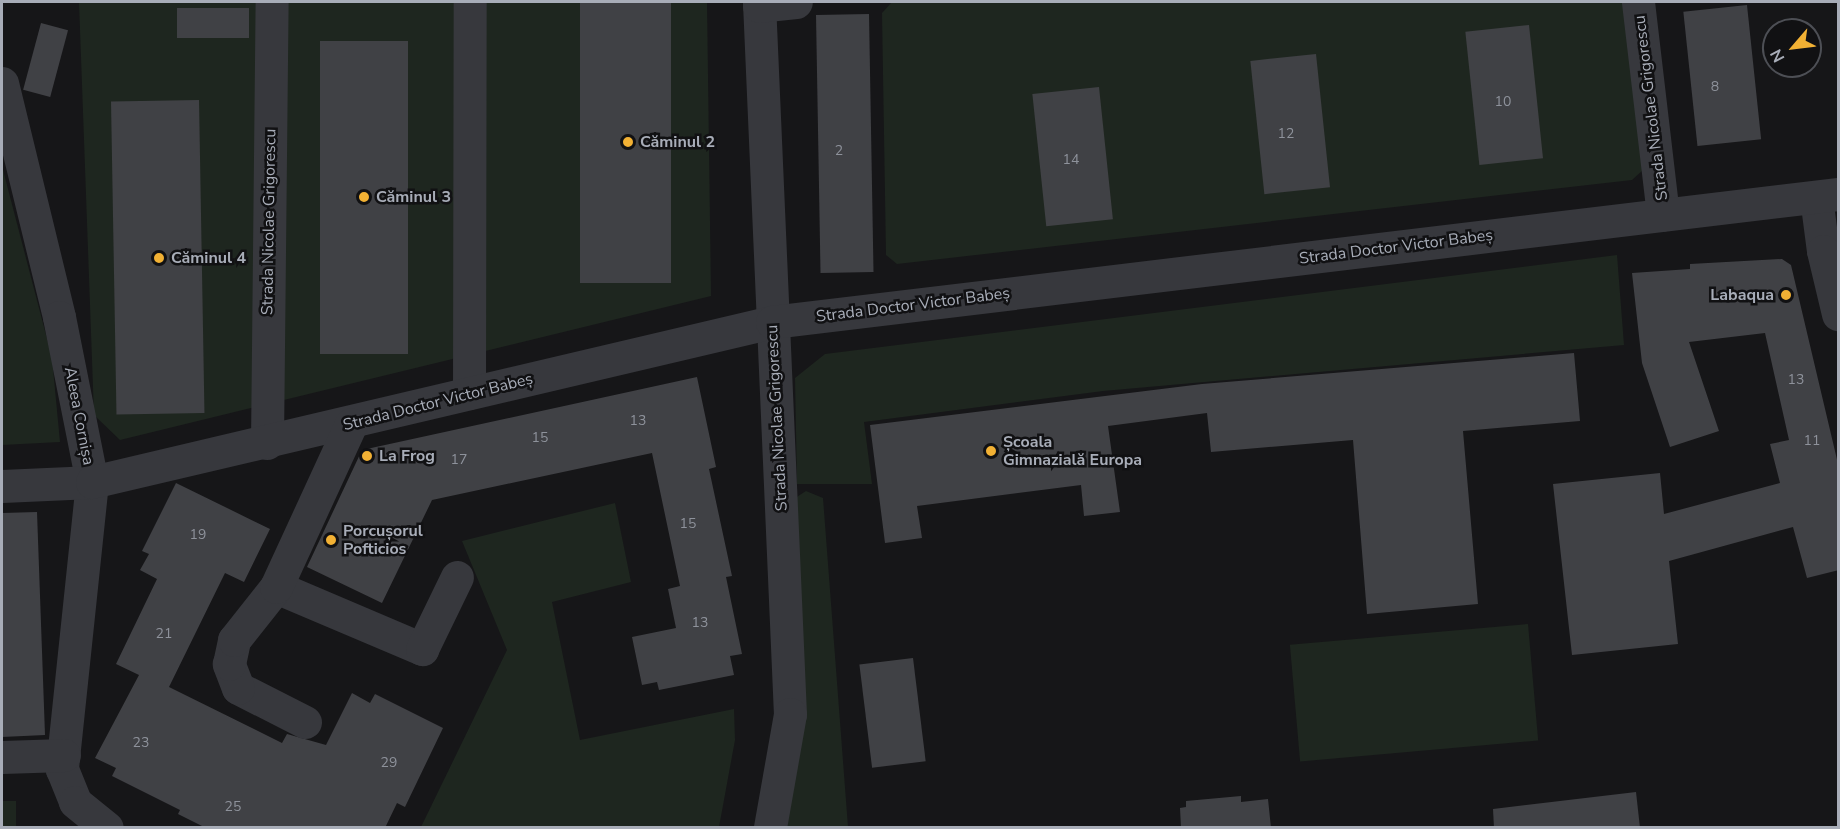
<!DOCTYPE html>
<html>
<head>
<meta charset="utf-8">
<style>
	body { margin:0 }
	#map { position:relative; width:1840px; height:829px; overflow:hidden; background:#161618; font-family:"Nunito Sans",sans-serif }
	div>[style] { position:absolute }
	.green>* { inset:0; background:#1e261f; transform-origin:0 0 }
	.building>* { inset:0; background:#404145; transform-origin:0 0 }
	.minor>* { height:33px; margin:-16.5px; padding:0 16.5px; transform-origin:16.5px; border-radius:16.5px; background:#37383d }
	.dots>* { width:16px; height:16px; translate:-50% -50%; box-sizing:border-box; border:3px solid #111113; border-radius:50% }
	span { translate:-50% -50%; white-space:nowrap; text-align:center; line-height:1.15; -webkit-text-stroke:5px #111113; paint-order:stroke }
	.number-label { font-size:14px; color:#8e929b }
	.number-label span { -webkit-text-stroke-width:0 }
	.street-label { font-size:16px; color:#a8adb8 }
	.poi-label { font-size:16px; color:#a8adb8; font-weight:700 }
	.left { translate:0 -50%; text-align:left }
	.right { translate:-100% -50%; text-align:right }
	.frame { position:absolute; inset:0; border:3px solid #a8adb8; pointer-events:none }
	.north { position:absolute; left:1762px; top:18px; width:60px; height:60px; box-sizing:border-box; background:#111113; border:2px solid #4d4f55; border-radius:50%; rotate:242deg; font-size:16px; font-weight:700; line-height:24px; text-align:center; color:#a8adb8 }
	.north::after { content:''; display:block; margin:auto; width:21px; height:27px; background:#f2b134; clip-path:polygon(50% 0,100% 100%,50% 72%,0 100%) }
</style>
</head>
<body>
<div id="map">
	<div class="green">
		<i style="clip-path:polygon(79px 2px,707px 2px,711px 296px,120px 440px,94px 415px)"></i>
		<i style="clip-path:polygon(892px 2px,1623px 2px,1643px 170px,1632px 180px,897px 264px,886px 255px,882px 13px)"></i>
		<i style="clip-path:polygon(2px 166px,52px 358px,60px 442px,2px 445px)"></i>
		<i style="clip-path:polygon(1617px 255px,1624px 345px,1103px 391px,864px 422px,872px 484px,797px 484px,795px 378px,825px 354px)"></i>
		<i style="clip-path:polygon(806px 491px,823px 498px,848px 827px,784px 828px,792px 500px)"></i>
		<i style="clip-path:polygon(615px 503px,631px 582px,552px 602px,580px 740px,734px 709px,735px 740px,719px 827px,421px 827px,507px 650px,462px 541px)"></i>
		<i style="left:1528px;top:624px;width:117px;height:239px;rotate:85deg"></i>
		<i style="left:2px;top:801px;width:14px;height:26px"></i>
	</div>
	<div class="building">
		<i style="left:580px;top:2px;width:91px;height:281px"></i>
		<i style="left:1747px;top:5px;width:135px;height:64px;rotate:84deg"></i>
		<i style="left:177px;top:8px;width:72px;height:30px"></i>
		<i style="left:869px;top:14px;width:258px;height:53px;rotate:89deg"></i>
		<i style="left:41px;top:23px;width:28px;height:69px;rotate:15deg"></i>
		<i style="left:1529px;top:25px;width:134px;height:64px;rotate:84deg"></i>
		<i style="left:320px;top:41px;width:88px;height:313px"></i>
		<i style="left:1316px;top:54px;width:134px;height:66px;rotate:84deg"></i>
		<i style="left:1099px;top:87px;width:133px;height:67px;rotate:84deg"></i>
		<i style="left:199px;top:100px;width:313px;height:88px;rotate:89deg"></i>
		<i style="clip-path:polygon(1782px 259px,1791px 265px,1839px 468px,1839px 570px,1807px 578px,1793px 527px,1669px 561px,1678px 644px,1572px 655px,1553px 484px,1660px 473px,1664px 514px,1780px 483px,1770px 444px,1789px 440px,1765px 333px,1689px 342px,1719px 431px,1670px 447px,1642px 363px,1632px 273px,1690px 269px,1690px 264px)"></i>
		<i style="clip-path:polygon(1574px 353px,1580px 421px,1463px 431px,1478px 604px,1367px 614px,1353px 440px,1211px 452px,1207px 413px,1108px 426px,1120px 512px,1084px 516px,1081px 485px,917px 506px,922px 538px,885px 543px,870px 425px,1202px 384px)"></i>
		<i style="clip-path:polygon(697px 377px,716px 467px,709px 469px,732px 576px,726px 577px,742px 654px,730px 656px,734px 675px,659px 690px,657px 682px,642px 685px,632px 637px,676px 628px,668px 589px,680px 586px,652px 453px,432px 500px,382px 603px,307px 567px,362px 450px)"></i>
		<i style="clip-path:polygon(176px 483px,270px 529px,244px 582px,225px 573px,169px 687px,282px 743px,287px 734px,326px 745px,352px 693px,370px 703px,375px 694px,443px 728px,405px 807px,397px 803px,385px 828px,206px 828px,178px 814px,180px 810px,112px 776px,116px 768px,95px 758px,139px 675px,116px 664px,157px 579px,140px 570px,149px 554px,142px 551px)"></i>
		<i style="clip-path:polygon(37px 512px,45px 735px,2px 737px,2px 513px)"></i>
		<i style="left:913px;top:658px;width:104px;height:54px;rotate:83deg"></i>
		<i style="clip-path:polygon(1636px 792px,1640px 828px,1494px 828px,1493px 809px)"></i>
		<i style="clip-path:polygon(1241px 796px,1241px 802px,1268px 799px,1271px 828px,1181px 828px,1180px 808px,1186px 807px,1186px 801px)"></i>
	</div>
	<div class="minor">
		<i style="left:759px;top:2px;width:713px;rotate:87.51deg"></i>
		<i style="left:790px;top:714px;width:116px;rotate:100deg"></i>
		<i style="left:1638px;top:2px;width:214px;rotate:83.3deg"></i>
		<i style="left:759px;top:6px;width:37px;rotate:-6deg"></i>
		<i style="left:2px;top:83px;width:241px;rotate:76.3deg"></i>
		<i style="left:59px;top:317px;width:168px;rotate:78.7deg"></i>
		<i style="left:92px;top:482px;width:289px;rotate:96deg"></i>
		<i style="left:62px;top:769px;width:35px;rotate:68deg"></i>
		<i style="left:75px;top:802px;width:41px;rotate:39.1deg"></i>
		<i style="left:1816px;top:197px;width:54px;rotate:82.6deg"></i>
		<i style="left:1823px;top:251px;width:65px;rotate:76.6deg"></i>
		<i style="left:469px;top:393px;width:391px;rotate:-89.9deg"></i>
		<i style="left:267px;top:443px;width:441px;rotate:-89.4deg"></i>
		<i style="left:2px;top:486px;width:90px;rotate:-2.5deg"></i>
		<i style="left:92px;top:482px;width:699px;rotate:-13.24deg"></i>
		<i style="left:772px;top:322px;width:1074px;rotate:-6.85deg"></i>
		<i style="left:276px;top:587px;width:159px;rotate:23deg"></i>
		<i style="left:422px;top:649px;width:80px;rotate:-64.1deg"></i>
		<i style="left:305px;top:722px;width:75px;rotate:-153.1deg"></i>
		<i style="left:238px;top:688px;width:26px;rotate:-111deg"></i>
		<i style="left:229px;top:664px;width:25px;rotate:-78deg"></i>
		<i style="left:234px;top:640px;width:68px;rotate:-51.6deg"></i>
		<i style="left:276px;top:587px;width:179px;rotate:-65.3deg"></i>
		<i style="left:2px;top:757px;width:62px;rotate:-1.8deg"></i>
	</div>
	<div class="dots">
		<i style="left:628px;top:142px;background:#f2b134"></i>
		<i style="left:364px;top:197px;background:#f2b134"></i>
		<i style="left:159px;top:258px;background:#f2b134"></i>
		<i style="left:1786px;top:295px;background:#f2b134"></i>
		<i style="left:991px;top:451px;background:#f2b134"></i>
		<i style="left:367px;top:456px;background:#f2b134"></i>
		<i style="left:331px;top:540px;background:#f2b134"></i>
	</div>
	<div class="number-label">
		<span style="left:1715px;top:87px">8</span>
		<span style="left:1503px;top:102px">10</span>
		<span style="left:1286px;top:134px">12</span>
		<span style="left:839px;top:151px">2</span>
		<span style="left:1071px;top:160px">14</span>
		<span style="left:1796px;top:380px">13</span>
		<span style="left:638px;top:421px">13</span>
		<span style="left:540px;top:438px">15</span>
		<span style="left:1812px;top:441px">11</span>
		<span style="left:459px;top:460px">17</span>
		<span style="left:688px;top:524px">15</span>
		<span style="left:198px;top:535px">19</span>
		<span style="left:700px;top:623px">13</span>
		<span style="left:164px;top:634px">21</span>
		<span style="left:141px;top:743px">23</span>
		<span style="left:389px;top:763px">29</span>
		<span style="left:233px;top:807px">25</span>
	</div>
	<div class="street-label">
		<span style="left:1651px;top:108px;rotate:-97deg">Strada Nicolae Grigorescu</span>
		<span style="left:269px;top:222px;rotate:-89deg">Strada Nicolae Grigorescu</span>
		<span style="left:1396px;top:247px;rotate:-7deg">Strada Doctor Victor Babeș</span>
		<span style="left:913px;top:305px;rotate:-7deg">Strada Doctor Victor Babeș</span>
		<span style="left:438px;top:402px;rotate:-14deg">Strada Doctor Victor Babeș</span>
		<span style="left:79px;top:416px;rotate:79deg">Aleea Cornișa</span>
		<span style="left:777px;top:418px;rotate:-93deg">Strada Nicolae Grigorescu</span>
	</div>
	<div class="poi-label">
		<span class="left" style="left:640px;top:142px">Căminul 2</span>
		<span class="left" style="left:376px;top:197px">Căminul 3</span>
		<span class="left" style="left:171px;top:258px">Căminul 4</span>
		<span class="right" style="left:1774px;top:295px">Labaqua</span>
		<span class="left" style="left:1003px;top:451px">Școala<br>Gimnazială Europa</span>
		<span class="left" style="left:379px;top:456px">La Frog</span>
		<span class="left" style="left:343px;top:540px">Porcușorul<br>Pofticios</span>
	</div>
	<div class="frame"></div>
	<div class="north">N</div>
</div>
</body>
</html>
